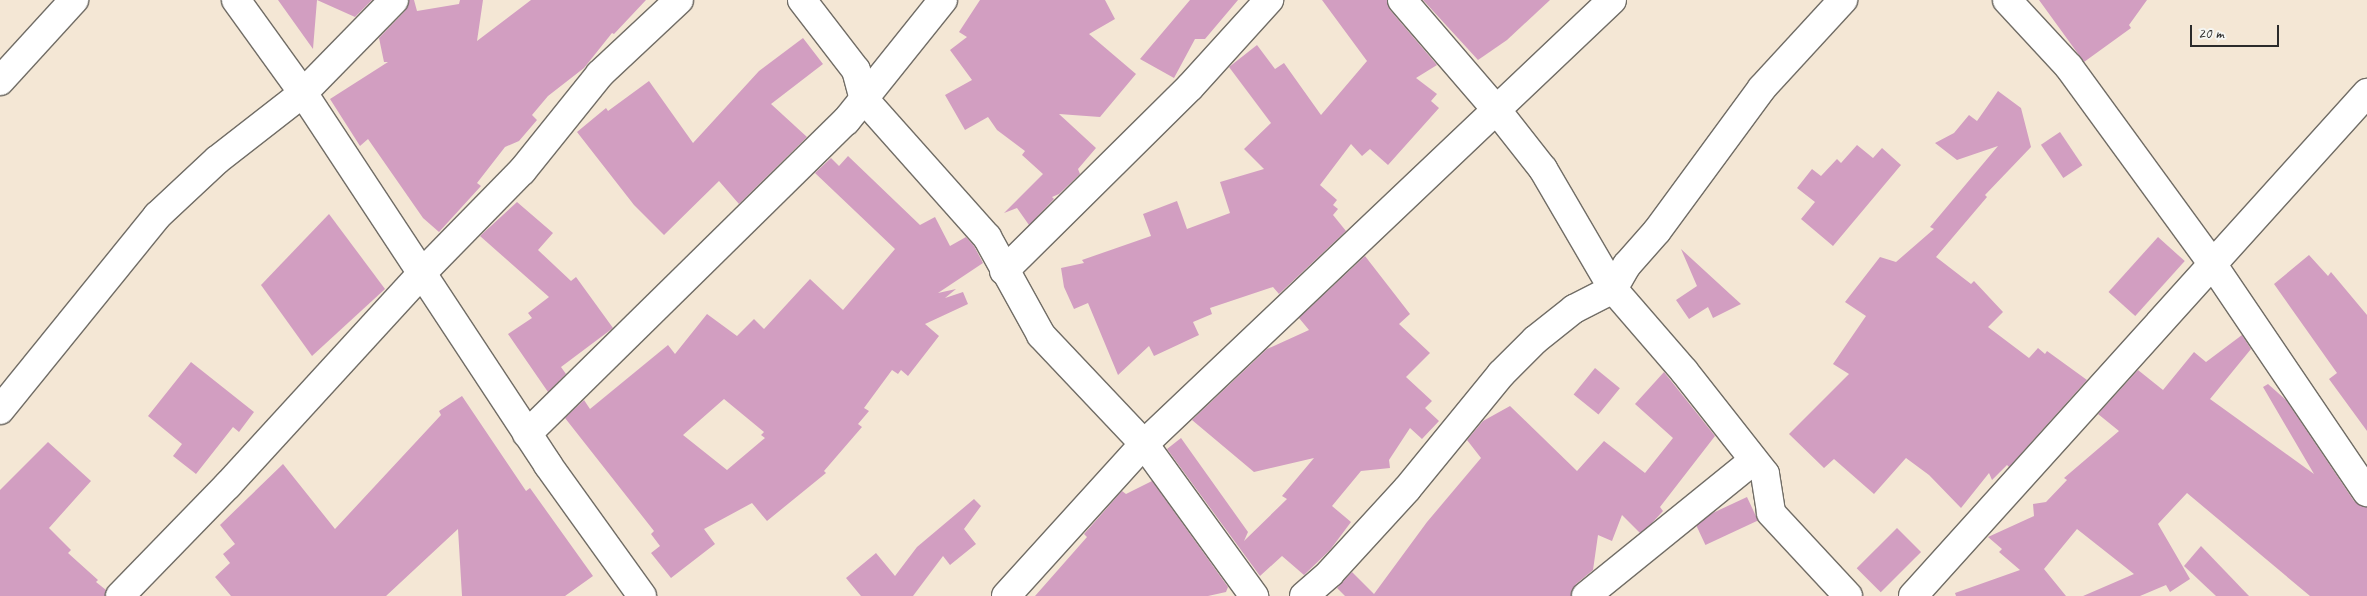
<!DOCTYPE html>
<html>
<head>
<meta charset="utf-8">
<style>
	body { margin:0 }
	#map { position:relative; width:2367px; height:596px; overflow:hidden; background:#f4e7d5; font-family:Caveat,sans-serif }
	div>[style] { position:absolute }
	.building>* { inset:0; background:#d29ec1; transform-origin:0 0 }
	.roads { filter:drop-shadow(1px 0 #716d66) drop-shadow(-1px 0 #716d66) drop-shadow(0 1px #716d66) drop-shadow(0 -1px #716d66) }
	.minor>* { height:28px; margin:-14px; padding:0 14px; transform-origin:14px; border-radius:14px; background:#fff }
	span { translate:-50% -50%; white-space:nowrap; text-align:center; line-height:1.15; -webkit-text-stroke:4.5px #f6f6f2; paint-order:stroke }
	.scale { position:absolute; left:2190px; top:25px; width:89px; height:22px; box-sizing:border-box; border:2px solid #2b2b2b; border-top:0; padding-left:6px; font-size:15px; line-height:18px; white-space:nowrap; color:#2b2b2b; -webkit-text-stroke:4px #f6f6f2; paint-order:stroke }
</style>
</head>
<body>
<div id="map">
	<div class="building">
		<i style="clip-path:polygon(278px 0,372px 0,355px 17px,317px 0,313px 49px)"></i>
		<i style="clip-path:polygon(409px 0,414px 0,417px 11px,459px 4px,460px 0,483px 0,477px 41px,531px 0,646px 0,614px 34px,612px 33px,584px 68px,548px 96px,532px 115px,537px 120px,519px 141px,505px 147px,477px 183px,481px 186px,439px 232px,423px 218px,368px 139px,360px 146px,330px 99px,388px 62px,384px 62px,379px 38px,405px 11px)"></i>
		<i style="clip-path:polygon(980px 0,1105px 0,1115px 19px,1089px 34px,1136px 74px,1100px 117px,1059px 114px,1096px 148px,1078px 169px,1080px 174px,1059px 194px,1052px 197px,1054px 199px,1029px 225px,1017px 208px,1004px 213px,1043px 174px,1022px 155px,1025px 151px,997px 130px,988px 117px,965px 130px,945px 95px,972px 80px,950px 50px,967px 37px,959px 32px)"></i>
		<i style="clip-path:polygon(1190px 0,1238px 0,1205px 39px,1195px 39px,1174px 78px,1140px 59px)"></i>
		<i style="clip-path:polygon(1322px 0,1387px 0,1390px 10px,1437px 65px,1416px 78px,1437px 94px,1431px 101px,1439px 108px,1388px 165px,1370px 149px,1362px 156px,1351px 144px,1320px 185px,1337px 200px,1333px 205px,1338px 209px,1333px 215px,1346px 231px,1279px 294px,1273px 287px,1210px 308px,1212px 314px,1193px 322px,1199px 335px,1154px 356px,1149px 346px,1118px 375px,1088px 303px,1074px 309px,1064px 287px,1061px 268px,1084px 263px,1082px 260px,1151px 236px,1143px 214px,1177px 201px,1187px 229px,1230px 213px,1220px 182px,1264px 169px,1244px 149px,1271px 123px,1229px 67px,1257px 45px,1275px 69px,1284px 63px,1321px 115px,1367px 61px)"></i>
		<i style="clip-path:polygon(1423px 0,1550px 0,1507px 40px,1478px 60px)"></i>
		<i style="clip-path:polygon(2039px 0,2147px 0,2129px 25px,2131px 28px,2084px 62px)"></i>
		<i style="clip-path:polygon(803px 38px,823px 64px,771px 104px,807px 137px,739px 204px,719px 181px,664px 235px,634px 205px,577px 132px,606px 108px,608px 111px,649px 81px,693px 143px,759px 71px)"></i>
		<i style="clip-path:polygon(1998px 91px,2021px 108px,2031px 147px,1985px 195px,1987px 197px,1936px 257px,1971px 284px,1974px 281px,2003px 312px,1988px 327px,2029px 358px,2038px 348px,2045px 354px,2047px 351px,2087px 380px,2009px 467px,2007px 465px,1992px 480px,1989px 473px,1961px 508px,1929px 475px,1906px 458px,1874px 494px,1834px 459px,1824px 468px,1789px 434px,1849px 374px,1833px 364px,1866px 316px,1845px 302px,1880px 257px,1896px 262px,1934px 229px,1930px 227px,1998px 146px,1957px 160px,1935px 143px,1954px 133px,1969px 115px,1977px 121px)"></i>
		<i style="left:2060px;top:132px;width:40px;height:23px;rotate:56deg"></i>
		<i style="clip-path:polygon(1857px 145px,1873px 158px,1882px 148px,1901px 165px,1833px 246px,1801px 219px,1815px 202px,1797px 188px,1812px 169px,1821px 176px,1837px 159px,1841px 163px)"></i>
		<i style="clip-path:polygon(evenodd,848px 156px,920px 225px,935px 217px,950px 246px,966px 237px,974px 246px,983px 263px,938px 293px,956px 289px,945px 298px,963px 292px,968px 304px,925px 324px,939px 336px,908px 376px,901px 370px,898px 374px,892px 370px,864px 408px,869px 411px,858px 424px,862px 427px,824px 471px,826px 473px,767px 521px,752px 503px,704px 529px,715px 544px,671px 578px,651px 553px,660px 546px,651px 534px,654px 531px,565px 418px,584px 400px,590px 409px,668px 345px,675px 354px,707px 314px,737px 336px,754px 319px,764px 329px,810px 279px,843px 310px,895px 249px,815px 173px,831px 158px,839px 166px,848px 156px,724px 399px,764px 432px,761px 435px,765px 438px,727px 470px,683px 435px,724px 399px)"></i>
		<i style="clip-path:polygon(517px 202px,553px 233px,538px 250px,571px 281px,576px 277px,613px 328px,561px 367px,566px 374px,548px 392px,508px 334px,532px 318px,528px 313px,549px 297px,480px 236px)"></i>
		<i style="clip-path:polygon(329px 214px,385px 289px,312px 356px,261px 285px)"></i>
		<i style="left:2158px;top:237px;width:36px;height:74px;rotate:42deg"></i>
		<i style="clip-path:polygon(1681px 249px,1730px 294px,1741px 304px,1713px 318px,1708px 307px,1689px 319px,1676px 300px,1697px 286px)"></i>
		<i style="clip-path:polygon(2309px 255px,2328px 276px,2331px 272px,2367px 315px,2367px 431px,2329px 379px,2337px 373px,2274px 284px)"></i>
		<i style="clip-path:polygon(1365px 256px,1410px 314px,1399px 324px,1430px 353px,1406px 377px,1432px 401px,1425px 408px,1439px 421px,1422px 439px,1410px 428px,1389px 460px,1390px 468px,1361px 471px,1332px 506px,1351px 522px,1330px 550px,1304px 575px,1282px 556px,1260px 576px,1167px 449px,1181px 438px,1248px 532px,1244px 541px,1287px 499px,1282px 496px,1314px 458px,1254px 472px,1192px 420px,1267px 349px,1309px 330px,1299px 318px)"></i>
		<i style="clip-path:polygon(2242px 335px,2251px 349px,2210px 399px,2314px 474px,2263px 387px,2268px 384px,2286px 400px,2354px 501px,2367px 507px,2367px 596px,2310px 596px,2187px 493px,2158px 524px,2190px 579px,2170px 592px,2166px 585px,2140px 596px,2083px 596px,2134px 574px,2077px 529px,2044px 569px,2066px 596px,1956px 596px,1955px 593px,2020px 570px,1999px 552px,2002px 549px,1988px 537px,2034px 516px,2033px 504px,2046px 502px,2067px 480px,2064px 478px,2119px 431px,2098px 414px,2138px 370px,2163px 390px,2194px 352px,2206px 362px)"></i>
		<i style="clip-path:polygon(191px 362px,254px 412px,239px 432px,233px 427px,196px 474px,173px 456px,182px 444px,148px 416px)"></i>
		<i style="left:1595px;top:368px;width:32px;height:34px;rotate:39deg"></i>
		<i style="clip-path:polygon(1664px 372px,1715px 436px,1660px 507px,1663px 511px,1651px 524px,1640px 533px,1622px 515px,1612px 541px,1598px 535px,1593px 570px,1576px 584px,1571px 596px,1345px 596px,1337px 588px,1352px 572px,1374px 594px,1427px 522px,1481px 458px,1467px 440px,1483px 421px,1510px 406px,1577px 471px,1604px 441px,1645px 473px,1673px 438px,1635px 404px)"></i>
		<i style="clip-path:polygon(462px 396px,526px 491px,530px 488px,593px 576px,565px 596px,462px 596px,458px 529px,386px 596px,231px 596px,215px 577px,230px 563px,223px 554px,235px 544px,220px 525px,283px 464px,335px 529px,441px 415px,439px 411px)"></i>
		<i style="clip-path:polygon(48px 442px,91px 481px,49px 528px,71px 550px,68px 553px,98px 580px,96px 582px,106px 590px,105px 596px,0 596px,0 490px)"></i>
		<i style="clip-path:polygon(1152px 481px,1228px 587px,1226px 592px,1208px 596px,1035px 596px,1087px 537px,1084px 534px,1122px 491px,1126px 494px)"></i>
		<i style="left:1747px;top:497px;width:26px;height:58px;rotate:65deg"></i>
		<i style="clip-path:polygon(974px 499px,981px 506px,964px 529px,976px 544px,950px 565px,943px 556px,913px 596px,861px 596px,846px 578px,876px 553px,895px 576px,917px 547px)"></i>
		<i style="left:1897px;top:528px;width:34px;height:57px;rotate:45deg"></i>
		<i style="clip-path:polygon(2201px 546px,2249px 596px,2216px 596px,2184px 566px)"></i>
	</div>
	<div class="roads">
		<div class="minor">
			<i style="left:236px;top:0;width:115px;rotate:54.2deg"></i>
			<i style="left:303px;top:93px;width:445px;rotate:56.6deg"></i>
			<i style="left:548px;top:465px;width:161px;rotate:54.3deg"></i>
			<i style="left:802px;top:0;width:88px;rotate:52.4deg"></i>
			<i style="left:856px;top:70px;width:30px;rotate:75deg"></i>
			<i style="left:864px;top:99px;width:185px;rotate:48.3deg"></i>
			<i style="left:987px;top:237px;width:112px;rotate:61.1deg"></i>
			<i style="left:1041px;top:335px;width:150px;rotate:46.6deg"></i>
			<i style="left:1144px;top:444px;width:188px;rotate:54.1deg"></i>
			<i style="left:1402px;top:0;width:143px;rotate:49.3deg"></i>
			<i style="left:1495px;top:108px;width:78px;rotate:51.8deg"></i>
			<i style="left:1543px;top:169px;width:139px;rotate:59.7deg"></i>
			<i style="left:1613px;top:289px;width:108px;rotate:49.1deg"></i>
			<i style="left:1684px;top:371px;width:131px;rotate:51.8deg"></i>
			<i style="left:1765px;top:474px;width:39px;rotate:81deg"></i>
			<i style="left:1771px;top:513px;width:113px;rotate:47.1deg"></i>
			<i style="left:2007px;top:0;width:91px;rotate:47.2deg"></i>
			<i style="left:2069px;top:67px;width:241px;rotate:53.9deg"></i>
			<i style="left:2211px;top:262px;width:278px;rotate:55.9deg"></i>
			<i style="left:0;top:81px;width:110px;rotate:-47.6deg"></i>
			<i style="left:1004px;top:271px;width:262px;rotate:-44.7deg"></i>
			<i style="left:1190px;top:87px;width:118px;rotate:-47.8deg"></i>
			<i style="left:0;top:410px;width:250px;rotate:-51deg"></i>
			<i style="left:157px;top:216px;width:82px;rotate:-43deg"></i>
			<i style="left:217px;top:160px;width:109px;rotate:-37.9deg"></i>
			<i style="left:303px;top:93px;width:130px;rotate:-45.6deg"></i>
			<i style="left:527px;top:434px;width:447px;rotate:-44.5deg"></i>
			<i style="left:846px;top:121px;width:155px;rotate:-51.3deg"></i>
			<i style="left:120px;top:596px;width:155px;rotate:-45.8deg"></i>
			<i style="left:228px;top:485px;width:287px;rotate:-47.5deg"></i>
			<i style="left:422px;top:273px;width:143px;rotate:-45.6deg"></i>
			<i style="left:522px;top:171px;width:124px;rotate:-51.2deg"></i>
			<i style="left:600px;top:74px;width:108px;rotate:-43.1deg"></i>
			<i style="left:1006px;top:596px;width:205px;rotate:-47.8deg"></i>
			<i style="left:1144px;top:444px;width:645px;rotate:-43.49deg"></i>
			<i style="left:1304px;top:596px;width:35px;rotate:-41deg"></i>
			<i style="left:1330px;top:573px;width:114px;rotate:-47.5deg"></i>
			<i style="left:1407px;top:489px;width:149px;rotate:-50.7deg"></i>
			<i style="left:1501px;top:374px;width:48px;rotate:-45deg"></i>
			<i style="left:1535px;top:340px;width:50px;rotate:-38.5deg"></i>
			<i style="left:1574px;top:309px;width:44px;rotate:-27.1deg"></i>
			<i style="left:1613px;top:289px;width:28px;rotate:-60deg"></i>
			<i style="left:1627px;top:265px;width:45px;rotate:-48.6deg"></i>
			<i style="left:1657px;top:231px;width:177px;rotate:-53.7deg"></i>
			<i style="left:1762px;top:88px;width:120px;rotate:-47.4deg"></i>
			<i style="left:1586px;top:596px;width:215px;rotate:-39deg"></i>
			<i style="left:1913px;top:596px;width:678px;rotate:-47.93deg"></i>
		</div>
	</div>
	<div class="scale">20 m</div>
</div>
</body>
</html>
